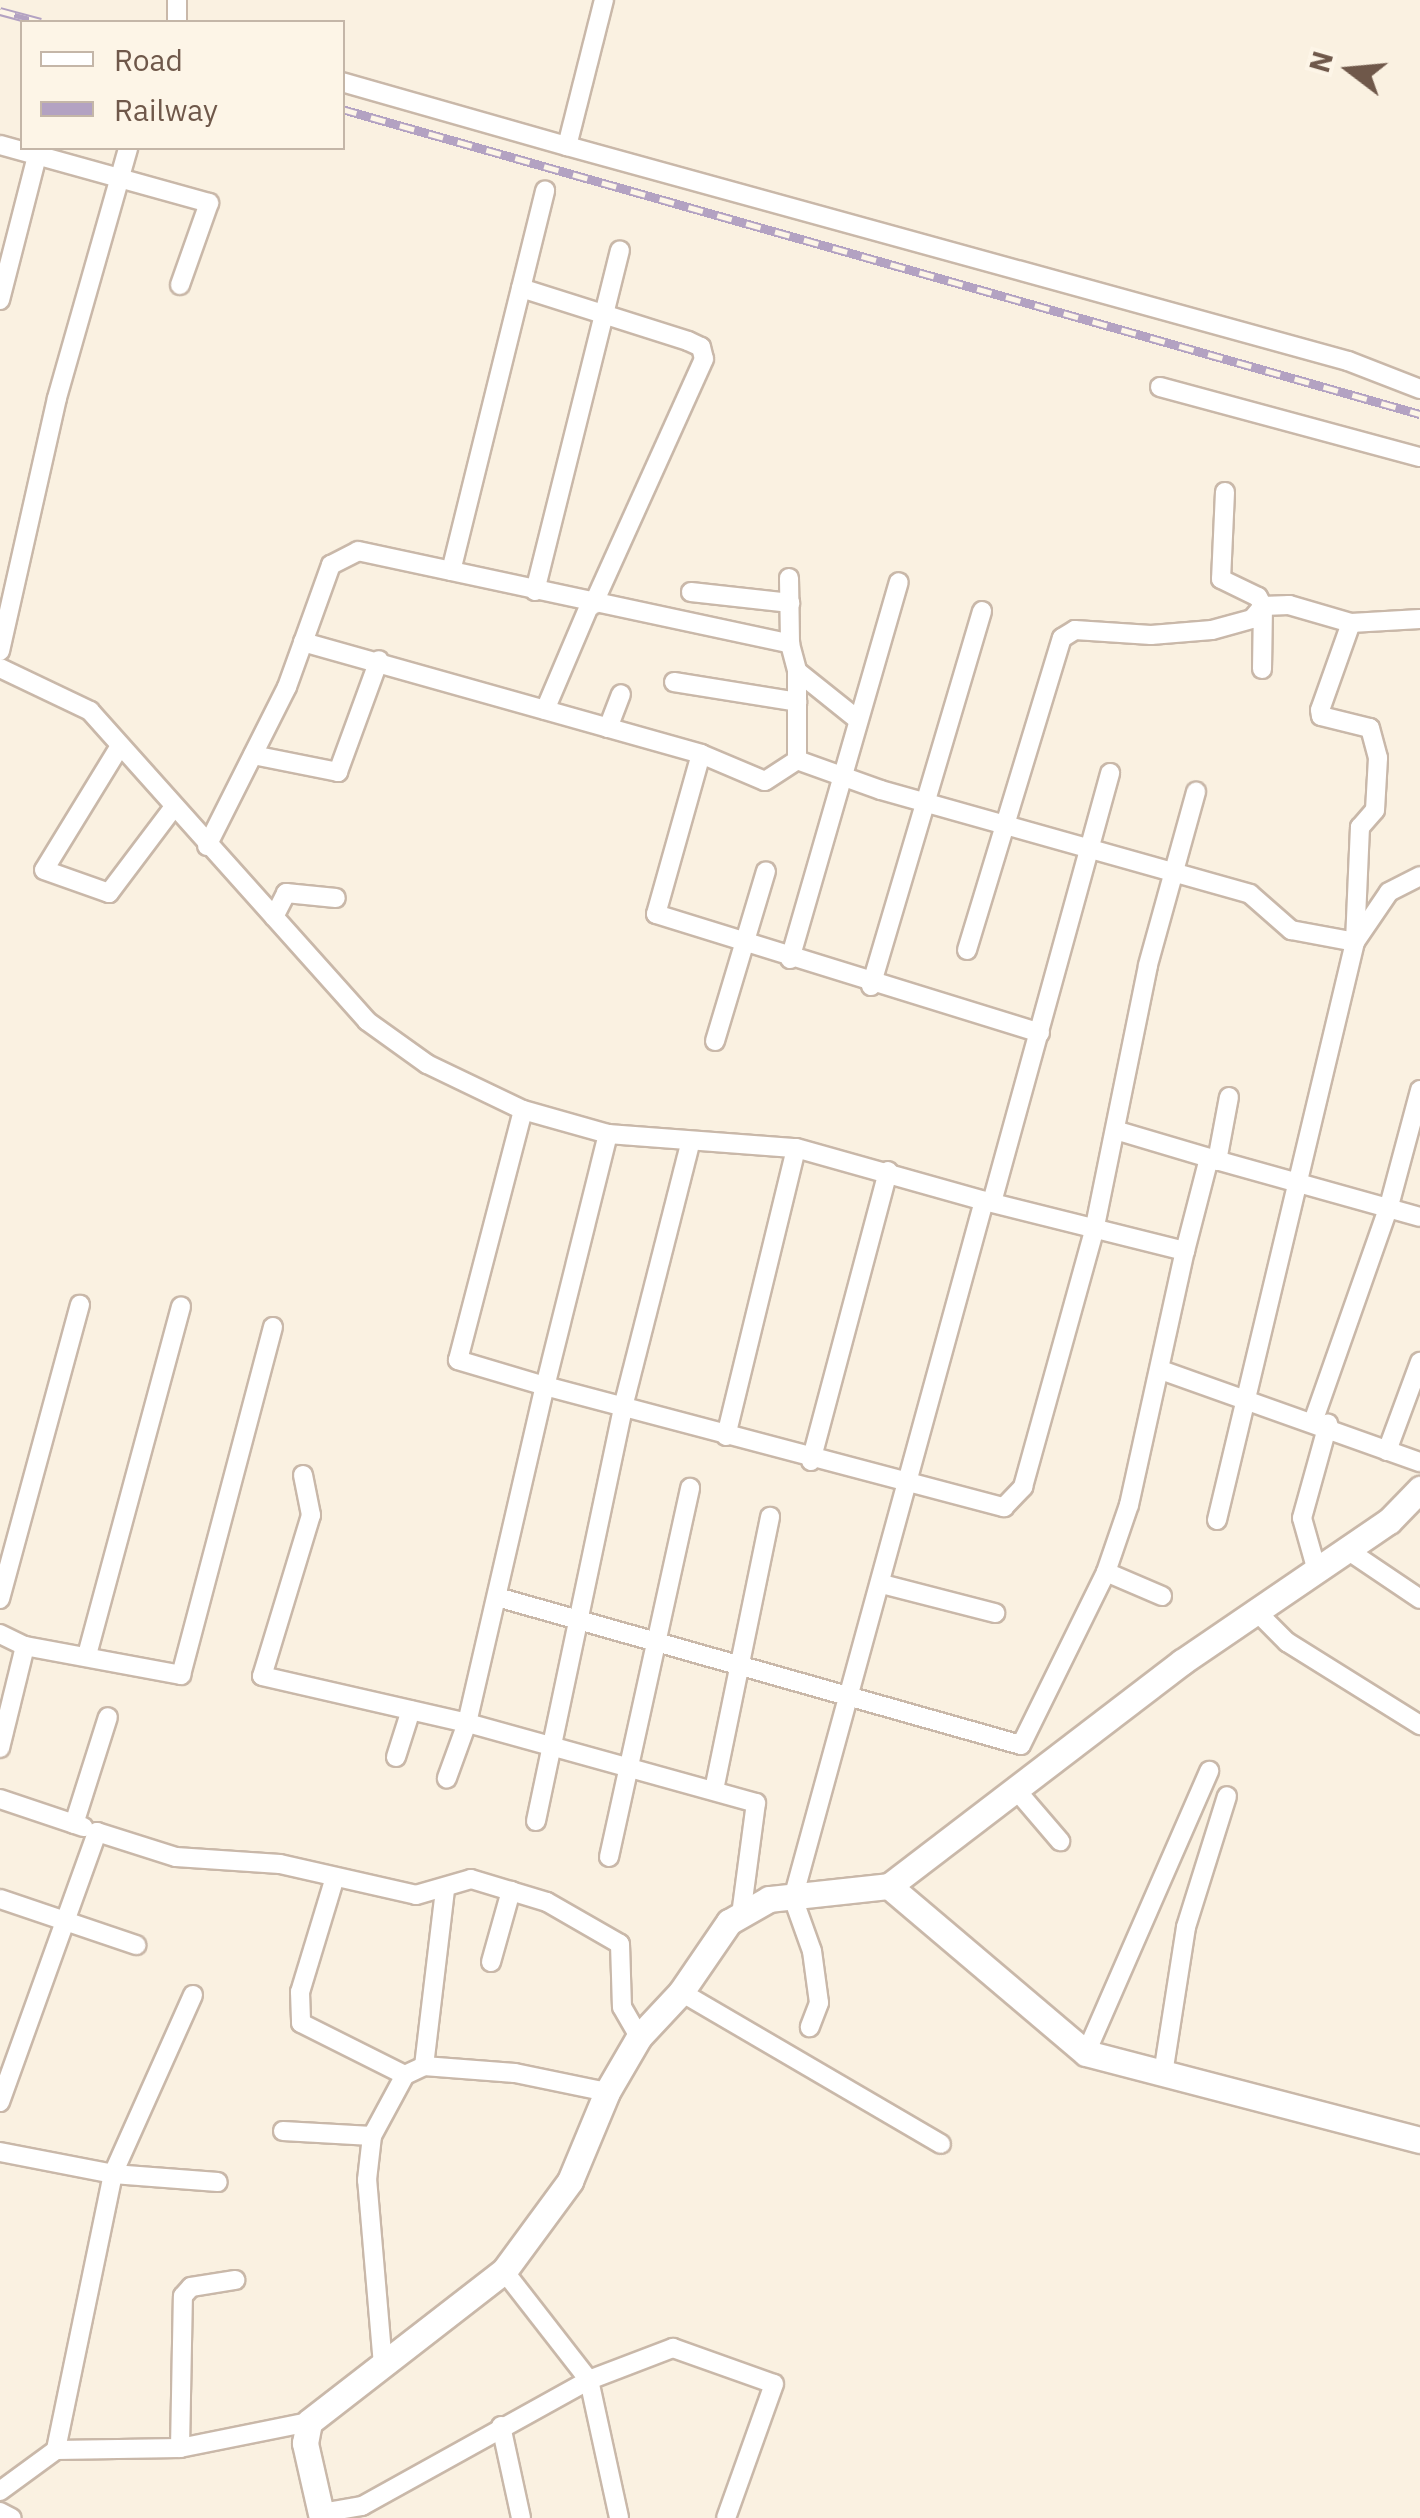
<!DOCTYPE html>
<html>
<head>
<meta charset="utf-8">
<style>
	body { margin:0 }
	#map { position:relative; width:1420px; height:2518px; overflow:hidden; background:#faf1e1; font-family:"IBM Plex Sans",sans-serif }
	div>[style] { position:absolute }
	.roads { filter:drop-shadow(2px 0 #c9b8a9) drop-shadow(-2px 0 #c9b8a9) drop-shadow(0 2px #c9b8a9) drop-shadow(0 -2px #c9b8a9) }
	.street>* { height:18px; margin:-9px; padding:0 9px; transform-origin:9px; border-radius:9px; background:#fff }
	.secondary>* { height:25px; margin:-12.5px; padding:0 12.5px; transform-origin:12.5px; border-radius:12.5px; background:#fff }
	.rail>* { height:9px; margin-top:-4.5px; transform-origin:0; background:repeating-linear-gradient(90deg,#fdf5e7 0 15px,#b3a2c2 0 30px); box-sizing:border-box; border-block:2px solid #b3a2c2 }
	span { translate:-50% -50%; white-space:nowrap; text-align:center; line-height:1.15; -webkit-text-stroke:10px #fdf5e7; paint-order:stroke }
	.legend { position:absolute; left:20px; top:20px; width:325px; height:130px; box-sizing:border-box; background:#fdf5e7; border:2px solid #c4b6a8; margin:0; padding:12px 18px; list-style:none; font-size:30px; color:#6f584a }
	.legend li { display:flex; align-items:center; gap:20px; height:50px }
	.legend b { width:50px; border:2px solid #c4b6a8 }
	.north { position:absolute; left:1300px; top:20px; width:100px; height:100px; -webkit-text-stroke:8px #fdf5e7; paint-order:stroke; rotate:286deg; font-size:28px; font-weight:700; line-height:40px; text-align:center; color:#6f584a }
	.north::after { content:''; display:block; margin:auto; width:35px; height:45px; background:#6f584a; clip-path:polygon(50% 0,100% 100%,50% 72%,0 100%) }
</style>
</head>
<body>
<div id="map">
	<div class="roads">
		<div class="street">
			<i style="left:177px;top:22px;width:22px;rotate:-90deg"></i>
			<i style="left:342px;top:82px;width:234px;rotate:15.9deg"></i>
			<i style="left:567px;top:146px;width:151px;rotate:-75.8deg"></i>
			<i style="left:0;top:145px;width:217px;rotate:15.5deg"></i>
			<i style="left:209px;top:203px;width:87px;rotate:109.5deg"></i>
			<i style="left:567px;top:146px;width:810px;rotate:15.39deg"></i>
			<i style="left:1348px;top:361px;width:77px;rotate:21.3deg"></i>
			<i style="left:521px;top:288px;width:175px;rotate:17.6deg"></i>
			<i style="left:688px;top:341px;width:14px;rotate:25deg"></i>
			<i style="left:701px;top:347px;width:12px;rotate:76deg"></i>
			<i style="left:704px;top:359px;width:270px;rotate:114.3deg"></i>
			<i style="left:0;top:300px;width:157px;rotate:-75.6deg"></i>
			<i style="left:1160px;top:387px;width:269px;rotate:15.1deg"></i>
			<i style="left:1225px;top:492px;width:87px;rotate:92.6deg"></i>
			<i style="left:1221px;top:579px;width:41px;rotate:25.9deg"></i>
			<i style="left:1258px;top:597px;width:10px;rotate:61deg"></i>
			<i style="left:1263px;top:606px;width:63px;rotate:90.9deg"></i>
			<i style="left:451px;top:571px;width:392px;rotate:-76.1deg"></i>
			<i style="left:789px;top:578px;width:66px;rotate:89.1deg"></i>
			<i style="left:535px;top:591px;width:351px;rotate:-76deg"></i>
			<i style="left:691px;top:592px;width:100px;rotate:6.3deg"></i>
			<i style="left:1351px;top:623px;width:92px;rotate:109.6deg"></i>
			<i style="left:1320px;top:710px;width:6px;rotate:81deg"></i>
			<i style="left:1321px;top:716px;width:50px;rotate:13.8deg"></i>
			<i style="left:1370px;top:728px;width:31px;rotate:75deg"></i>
			<i style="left:1378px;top:758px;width:52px;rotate:93.3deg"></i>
			<i style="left:1375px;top:810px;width:23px;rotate:131deg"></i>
			<i style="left:1360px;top:827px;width:115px;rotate:92.5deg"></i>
			<i style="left:303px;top:642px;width:413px;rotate:15.7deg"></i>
			<i style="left:701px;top:754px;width:166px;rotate:105.7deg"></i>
			<i style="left:656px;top:914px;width:402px;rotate:17.2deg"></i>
			<i style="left:0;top:651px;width:259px;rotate:-77.3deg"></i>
			<i style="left:57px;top:398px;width:260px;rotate:-74.1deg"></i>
			<i style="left:0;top:668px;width:100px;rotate:25.5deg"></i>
			<i style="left:90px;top:711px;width:416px;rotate:48.2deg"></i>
			<i style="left:367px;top:1021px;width:74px;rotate:35.6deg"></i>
			<i style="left:427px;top:1064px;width:106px;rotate:25.6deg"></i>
			<i style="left:797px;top:671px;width:77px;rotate:38.7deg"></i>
			<i style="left:674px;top:682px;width:125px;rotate:9.2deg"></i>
			<i style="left:545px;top:710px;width:115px;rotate:-67deg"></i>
			<i style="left:608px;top:728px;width:36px;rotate:-69deg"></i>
			<i style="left:120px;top:746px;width:145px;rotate:121.5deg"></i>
			<i style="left:44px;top:870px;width:69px;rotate:19.5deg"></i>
			<i style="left:109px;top:893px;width:106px;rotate:-53deg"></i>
			<i style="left:701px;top:754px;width:69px;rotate:22.9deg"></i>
			<i style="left:765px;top:781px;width:38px;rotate:-33deg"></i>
			<i style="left:253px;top:755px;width:87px;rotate:11.3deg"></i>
			<i style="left:338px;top:772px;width:119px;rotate:-69.9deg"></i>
			<i style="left:207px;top:846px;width:178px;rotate:-63.3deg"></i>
			<i style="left:287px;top:687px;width:130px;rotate:-70.2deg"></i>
			<i style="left:331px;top:565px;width:30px;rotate:-27deg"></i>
			<i style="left:358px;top:551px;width:442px;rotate:12.1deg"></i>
			<i style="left:790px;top:644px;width:28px;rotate:75deg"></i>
			<i style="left:797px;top:671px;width:89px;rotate:90deg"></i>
			<i style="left:797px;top:760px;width:89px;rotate:19.7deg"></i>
			<i style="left:881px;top:790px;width:383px;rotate:15.7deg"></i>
			<i style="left:1250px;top:894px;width:55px;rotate:41.3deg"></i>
			<i style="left:1291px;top:930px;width:65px;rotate:10.6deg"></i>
			<i style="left:274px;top:917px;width:27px;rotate:-63deg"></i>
			<i style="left:286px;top:893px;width:50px;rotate:5.7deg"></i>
			<i style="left:967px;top:950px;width:326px;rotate:-73.1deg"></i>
			<i style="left:1062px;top:638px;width:15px;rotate:-32deg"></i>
			<i style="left:1075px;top:630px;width:76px;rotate:3.8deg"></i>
			<i style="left:1151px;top:635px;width:61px;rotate:-4.7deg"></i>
			<i style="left:1212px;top:630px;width:41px;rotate:-15.4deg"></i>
			<i style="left:1252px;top:619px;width:17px;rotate:-50deg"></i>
			<i style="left:1263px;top:606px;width:26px;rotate:-2deg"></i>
			<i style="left:1289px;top:605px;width:65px;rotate:16.2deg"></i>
			<i style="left:1351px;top:623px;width:69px;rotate:-3.3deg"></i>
			<i style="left:790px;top:959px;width:392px;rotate:-73.9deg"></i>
			<i style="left:871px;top:986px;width:391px;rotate:-73.5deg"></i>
			<i style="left:715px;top:1041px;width:177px;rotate:-73.3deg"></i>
			<i style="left:1115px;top:1130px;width:98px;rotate:16.6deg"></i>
			<i style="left:608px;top:1134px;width:260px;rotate:104deg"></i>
			<i style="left:545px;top:1386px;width:475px;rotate:14.8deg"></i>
			<i style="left:1004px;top:1507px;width:28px;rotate:-46deg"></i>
			<i style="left:1023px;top:1487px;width:266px;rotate:-74.5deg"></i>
			<i style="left:1094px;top:1231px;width:271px;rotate:-78.5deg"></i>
			<i style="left:1148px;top:965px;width:180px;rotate:-74.5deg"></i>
			<i style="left:1217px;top:1161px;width:65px;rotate:-79.4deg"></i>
			<i style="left:992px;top:1202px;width:445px;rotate:-74.6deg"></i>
			<i style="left:1185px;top:1251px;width:96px;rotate:-75.5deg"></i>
			<i style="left:1209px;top:1158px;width:219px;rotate:15.6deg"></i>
			<i style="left:1161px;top:1370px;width:275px;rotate:19.6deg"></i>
			<i style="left:1314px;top:1419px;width:226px;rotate:-70.6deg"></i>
			<i style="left:1389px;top:1206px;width:120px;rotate:-75deg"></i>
			<i style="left:726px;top:1436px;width:296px;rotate:-76.3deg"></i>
			<i style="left:1387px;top:1451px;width:95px;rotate:-69.7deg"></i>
			<i style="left:811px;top:1461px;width:300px;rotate:-75.1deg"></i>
			<i style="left:303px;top:1475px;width:41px;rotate:78.7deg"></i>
			<i style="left:311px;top:1515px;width:168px;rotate:106.9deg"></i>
			<i style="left:262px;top:1676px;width:210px;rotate:12.9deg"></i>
			<i style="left:467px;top:1723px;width:59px;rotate:110deg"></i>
			<i style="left:1217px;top:1520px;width:594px;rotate:-76.57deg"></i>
			<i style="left:1355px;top:942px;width:60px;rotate:-55.8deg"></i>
			<i style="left:1389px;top:892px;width:35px;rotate:-27deg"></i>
			<i style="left:1346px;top:1549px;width:89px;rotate:34deg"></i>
			<i style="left:1317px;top:1571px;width:55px;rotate:-105.8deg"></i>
			<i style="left:1302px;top:1518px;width:98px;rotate:-74.5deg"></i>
			<i style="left:1106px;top:1572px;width:61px;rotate:23.2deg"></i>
			<i style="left:882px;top:1584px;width:117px;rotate:14.4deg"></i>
			<i style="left:497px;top:1597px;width:544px;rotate:15.77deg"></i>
			<i style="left:1021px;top:1745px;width:193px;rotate:-63.8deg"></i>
			<i style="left:1106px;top:1572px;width:71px;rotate:-71.1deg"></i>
			<i style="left:1129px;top:1505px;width:260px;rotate:-77.6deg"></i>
			<i style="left:1185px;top:1251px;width:207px;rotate:-166deg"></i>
			<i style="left:0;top:1599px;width:305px;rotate:-74.8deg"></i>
			<i style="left:1259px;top:1614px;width:40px;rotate:45deg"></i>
			<i style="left:1287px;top:1642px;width:157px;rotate:32deg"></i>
			<i style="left:0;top:1634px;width:28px;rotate:26deg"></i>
			<i style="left:25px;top:1646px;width:159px;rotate:10.5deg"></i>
			<i style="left:181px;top:1675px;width:360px;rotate:-75.2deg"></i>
			<i style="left:87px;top:1655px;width:361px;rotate:-74.9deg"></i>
			<i style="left:0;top:1748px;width:105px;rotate:-76.2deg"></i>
			<i style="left:396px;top:1757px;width:49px;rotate:-72.3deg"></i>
			<i style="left:714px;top:1790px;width:279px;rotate:-78.4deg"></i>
			<i style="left:1018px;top:1792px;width:65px;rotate:49.4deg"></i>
			<i style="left:0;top:1799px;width:88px;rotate:18.6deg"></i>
			<i style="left:536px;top:1821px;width:423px;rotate:-78.1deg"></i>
			<i style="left:623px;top:1407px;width:270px;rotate:-75.7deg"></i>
			<i style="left:74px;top:1824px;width:112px;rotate:-72.4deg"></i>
			<i style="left:609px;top:1857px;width:378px;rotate:-77.6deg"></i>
			<i style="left:335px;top:1877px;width:120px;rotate:106.9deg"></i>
			<i style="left:300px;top:1992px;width:31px;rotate:88deg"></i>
			<i style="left:301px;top:2023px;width:116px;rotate:26.6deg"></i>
			<i style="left:0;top:1899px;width:144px;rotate:18.7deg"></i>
			<i style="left:741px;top:1915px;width:113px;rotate:-82.4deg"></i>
			<i style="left:756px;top:1803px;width:300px;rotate:-164.5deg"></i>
			<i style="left:467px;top:1723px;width:346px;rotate:-77deg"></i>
			<i style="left:545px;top:1386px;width:91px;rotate:-163.4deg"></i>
			<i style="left:458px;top:1360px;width:258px;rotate:-75.4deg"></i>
			<i style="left:523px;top:1110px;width:88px;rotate:15.8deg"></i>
			<i style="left:608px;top:1134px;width:189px;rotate:4.3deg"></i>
			<i style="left:796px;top:1148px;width:195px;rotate:15.7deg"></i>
			<i style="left:984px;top:1201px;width:723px;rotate:105.32deg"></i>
			<i style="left:793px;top:1898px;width:56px;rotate:70.3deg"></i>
			<i style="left:812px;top:1951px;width:52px;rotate:82.3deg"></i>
			<i style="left:819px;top:2003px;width:26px;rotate:111deg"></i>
			<i style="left:491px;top:1962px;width:74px;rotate:-74.3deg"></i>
			<i style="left:681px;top:1992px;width:301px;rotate:30.3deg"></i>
			<i style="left:193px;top:1995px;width:196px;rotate:114.1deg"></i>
			<i style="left:113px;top:2174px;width:105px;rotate:4.4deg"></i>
			<i style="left:1086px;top:2053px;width:308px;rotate:-66.4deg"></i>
			<i style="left:424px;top:2066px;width:176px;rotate:-83.2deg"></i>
			<i style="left:1163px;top:2074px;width:149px;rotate:-81.1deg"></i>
			<i style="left:1186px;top:1927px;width:137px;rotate:-72.6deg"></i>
			<i style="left:0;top:2102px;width:287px;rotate:-70.2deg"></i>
			<i style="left:97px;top:1832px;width:83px;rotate:17.6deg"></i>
			<i style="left:176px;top:1857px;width:104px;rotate:3.9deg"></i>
			<i style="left:280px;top:1864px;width:139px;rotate:12.8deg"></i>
			<i style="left:416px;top:1895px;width:57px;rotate:-16.2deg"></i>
			<i style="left:471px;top:1879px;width:79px;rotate:16.8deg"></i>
			<i style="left:547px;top:1902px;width:84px;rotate:29.9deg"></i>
			<i style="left:620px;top:1944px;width:63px;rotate:88.2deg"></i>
			<i style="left:622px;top:2007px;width:34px;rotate:60deg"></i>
			<i style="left:283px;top:2131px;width:89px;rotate:3.2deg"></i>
			<i style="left:0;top:2152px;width:115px;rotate:11deg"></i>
			<i style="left:113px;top:2174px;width:282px;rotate:101.7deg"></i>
			<i style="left:504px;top:2271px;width:138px;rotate:52.1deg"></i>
			<i style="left:589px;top:2380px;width:141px;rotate:77.7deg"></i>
			<i style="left:383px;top:2365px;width:186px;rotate:-94.9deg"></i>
			<i style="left:367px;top:2180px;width:44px;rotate:-83.5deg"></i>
			<i style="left:372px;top:2136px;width:69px;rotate:-61.6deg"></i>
			<i style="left:405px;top:2075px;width:21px;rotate:-25deg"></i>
			<i style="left:424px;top:2066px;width:91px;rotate:4.4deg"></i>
			<i style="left:515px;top:2073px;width:94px;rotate:11.7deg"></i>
			<i style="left:501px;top:2426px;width:94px;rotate:77.7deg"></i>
			<i style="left:180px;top:2448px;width:152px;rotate:-88.9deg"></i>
			<i style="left:183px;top:2296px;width:12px;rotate:-48deg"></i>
			<i style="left:191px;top:2287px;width:45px;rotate:-9deg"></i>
			<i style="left:0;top:2491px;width:69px;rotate:-36.2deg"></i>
			<i style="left:56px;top:2450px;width:124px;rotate:-0.9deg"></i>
			<i style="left:180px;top:2448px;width:132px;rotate:-11.4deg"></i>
			<i style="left:0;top:2512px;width:13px;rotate:27deg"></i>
			<i style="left:321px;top:2513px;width:42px;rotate:-9.7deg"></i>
			<i style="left:362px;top:2506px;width:260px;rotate:-29deg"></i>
			<i style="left:589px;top:2380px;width:90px;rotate:-20.9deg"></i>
			<i style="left:673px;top:2348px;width:107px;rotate:19.6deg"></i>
			<i style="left:774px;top:2384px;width:142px;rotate:109.7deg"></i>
		</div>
		<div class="secondary">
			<i style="left:889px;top:1886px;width:258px;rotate:40.3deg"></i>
			<i style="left:1086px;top:2053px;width:345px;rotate:14.6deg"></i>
			<i style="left:322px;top:2518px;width:77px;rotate:-102.8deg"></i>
			<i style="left:305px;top:2443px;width:21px;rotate:-79deg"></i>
			<i style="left:309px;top:2422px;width:247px;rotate:-37.8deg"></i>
			<i style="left:504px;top:2271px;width:112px;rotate:-53.7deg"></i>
			<i style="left:570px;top:2181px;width:96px;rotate:-67.4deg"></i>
			<i style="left:607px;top:2092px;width:64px;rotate:-59.8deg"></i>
			<i style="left:639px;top:2037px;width:62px;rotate:-47deg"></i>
			<i style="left:681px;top:1992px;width:85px;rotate:-55.6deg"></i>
			<i style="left:729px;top:1922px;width:46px;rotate:-29.9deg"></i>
			<i style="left:769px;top:1899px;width:121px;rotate:-6.2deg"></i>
			<i style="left:889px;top:1886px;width:369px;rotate:-37.4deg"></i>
			<i style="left:1182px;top:1662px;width:250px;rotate:-34.3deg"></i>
			<i style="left:1389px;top:1521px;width:45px;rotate:-45.9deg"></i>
		</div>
	</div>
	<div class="rail">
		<i style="left:0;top:11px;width:42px;rotate:15deg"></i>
		<i style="left:342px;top:109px;width:1120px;rotate:15.8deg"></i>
	</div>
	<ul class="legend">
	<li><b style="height:12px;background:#fff"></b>Road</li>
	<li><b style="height:12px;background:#b3a2c2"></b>Railway</li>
	</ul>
	<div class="north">N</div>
</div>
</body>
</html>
